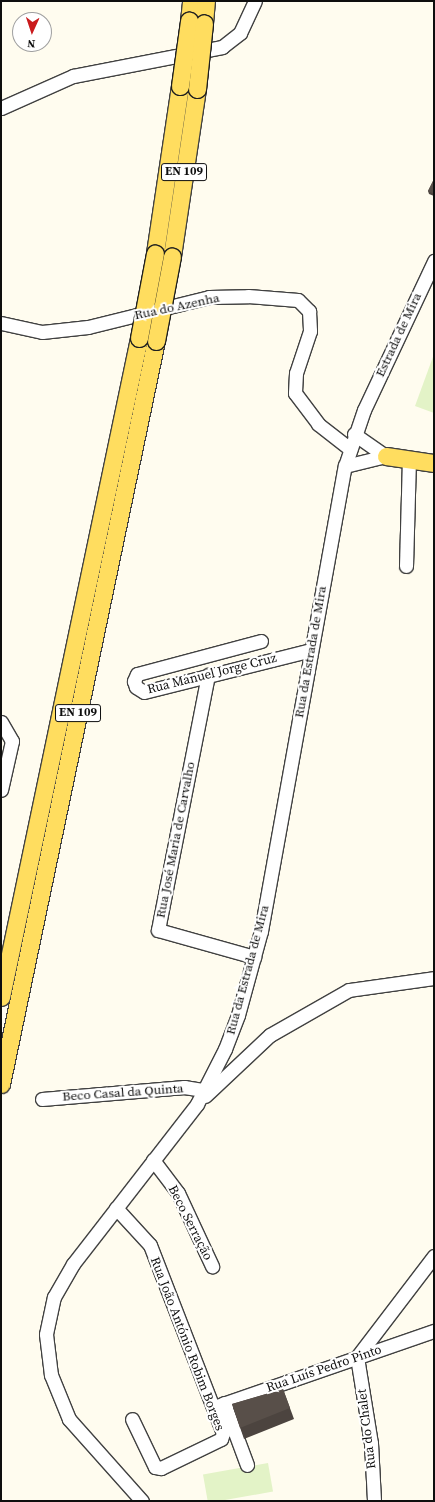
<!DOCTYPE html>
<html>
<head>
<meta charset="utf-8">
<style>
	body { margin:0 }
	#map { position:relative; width:435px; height:1502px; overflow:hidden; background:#fffcef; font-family:"Source Serif 4",serif }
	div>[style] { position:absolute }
	.pitch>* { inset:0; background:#e3f3c7; transform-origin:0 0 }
	.roads { filter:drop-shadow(1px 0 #414141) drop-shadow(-1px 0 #414141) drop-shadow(0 1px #414141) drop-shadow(0 -1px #414141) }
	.minor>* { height:13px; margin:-6.5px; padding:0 6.5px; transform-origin:6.5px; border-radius:6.5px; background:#fff }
	.major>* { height:17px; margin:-8.5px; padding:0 8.5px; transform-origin:8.5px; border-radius:8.5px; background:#ffdd5f }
	.bridges { filter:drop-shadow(1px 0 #1f1f1f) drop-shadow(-1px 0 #1f1f1f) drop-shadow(0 1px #1f1f1f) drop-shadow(0 -1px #1f1f1f) }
	.major-bridge>* { height:17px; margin:-8.5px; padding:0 8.5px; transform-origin:8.5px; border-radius:8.5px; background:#ffdd5f }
	.wall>* { inset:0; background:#4c443f }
	.building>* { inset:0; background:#584f49 }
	span { translate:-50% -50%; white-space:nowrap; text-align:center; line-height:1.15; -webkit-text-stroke:4px #fff; paint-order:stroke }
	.shield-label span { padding:1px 3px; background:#fff; border:1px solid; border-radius:3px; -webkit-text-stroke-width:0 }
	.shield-label { font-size:12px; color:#0e0e0e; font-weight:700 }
	.street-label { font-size:13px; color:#0e0e0e }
	.frame { position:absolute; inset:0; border:2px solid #0e0e0e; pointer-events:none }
	.north { position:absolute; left:12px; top:12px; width:40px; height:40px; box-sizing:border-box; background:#fff; border:1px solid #9f9f9f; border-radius:50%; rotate:183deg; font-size:11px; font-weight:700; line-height:16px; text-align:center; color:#0e0e0e }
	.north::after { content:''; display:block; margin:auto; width:14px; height:18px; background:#ca1a1c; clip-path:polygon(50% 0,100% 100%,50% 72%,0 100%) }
</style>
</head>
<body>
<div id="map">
	<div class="pitch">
		<i style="clip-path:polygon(434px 354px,434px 413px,415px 406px)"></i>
		<i style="left:268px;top:1463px;width:29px;height:66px;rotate:80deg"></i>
	</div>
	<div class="roads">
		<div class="minor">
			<i style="left:1px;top:108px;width:79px;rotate:-24deg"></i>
			<i style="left:73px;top:76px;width:152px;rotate:-11deg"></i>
			<i style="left:222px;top:47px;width:23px;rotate:-38deg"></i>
			<i style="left:240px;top:33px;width:35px;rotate:-65deg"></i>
			<i style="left:1px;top:323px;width:42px;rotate:12.4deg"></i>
			<i style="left:42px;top:332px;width:46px;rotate:-6.2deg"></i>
			<i style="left:88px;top:327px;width:125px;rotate:-13.9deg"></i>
			<i style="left:209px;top:297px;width:39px;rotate:-1deg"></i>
			<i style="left:248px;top:296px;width:50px;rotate:4.6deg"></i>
			<i style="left:298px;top:300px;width:16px;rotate:45deg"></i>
			<i style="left:309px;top:311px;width:20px;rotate:87deg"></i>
			<i style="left:310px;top:331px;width:44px;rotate:108.4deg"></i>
			<i style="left:296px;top:373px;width:20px;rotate:93deg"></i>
			<i style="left:295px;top:393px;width:39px;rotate:53deg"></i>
			<i style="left:318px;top:424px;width:41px;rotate:38deg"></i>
			<i style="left:354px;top:434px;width:39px;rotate:35deg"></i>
			<i style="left:345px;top:466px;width:42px;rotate:-13.7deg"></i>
			<i style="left:406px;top:566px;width:106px;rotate:-88.4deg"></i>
			<i style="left:261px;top:641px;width:128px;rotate:165.1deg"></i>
			<i style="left:137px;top:674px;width:8px;rotate:113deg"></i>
			<i style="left:134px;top:681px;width:6px;rotate:72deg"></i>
			<i style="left:136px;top:687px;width:9px;rotate:32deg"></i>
			<i style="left:144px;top:692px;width:172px;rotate:-14.1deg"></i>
			<i style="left:208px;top:675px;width:260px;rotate:101.1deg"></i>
			<i style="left:158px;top:930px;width:100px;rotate:15.7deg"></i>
			<i style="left:1px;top:722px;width:22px;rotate:60deg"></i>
			<i style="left:12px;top:741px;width:50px;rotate:102.7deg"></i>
			<i style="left:205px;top:1096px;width:89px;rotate:-43.2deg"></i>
			<i style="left:270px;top:1035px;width:91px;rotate:-29.7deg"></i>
			<i style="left:349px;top:990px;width:86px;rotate:-8deg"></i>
			<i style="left:42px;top:1099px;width:143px;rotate:-4.8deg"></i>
			<i style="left:184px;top:1087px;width:20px;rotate:9deg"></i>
			<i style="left:153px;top:1160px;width:41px;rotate:52.9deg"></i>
			<i style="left:178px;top:1193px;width:81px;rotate:65deg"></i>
			<i style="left:116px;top:1208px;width:50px;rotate:47.4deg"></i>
			<i style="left:150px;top:1245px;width:202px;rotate:68.8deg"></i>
			<i style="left:223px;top:1433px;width:6px;rotate:108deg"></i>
			<i style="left:221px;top:1439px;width:67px;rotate:154.2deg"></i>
			<i style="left:161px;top:1468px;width:6px;rotate:-171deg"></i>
			<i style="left:155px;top:1467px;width:53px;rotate:-115.6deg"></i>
			<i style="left:357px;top:1357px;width:87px;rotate:80.8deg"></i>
			<i style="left:371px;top:1443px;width:58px;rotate:87deg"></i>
			<i style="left:357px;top:1357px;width:127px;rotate:-52.7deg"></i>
			<i style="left:224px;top:1403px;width:66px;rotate:69.6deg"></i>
			<i style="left:214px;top:1407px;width:233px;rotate:-19.1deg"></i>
			<i style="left:142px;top:1501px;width:110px;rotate:-131.7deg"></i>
			<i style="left:69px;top:1419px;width:48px;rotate:-112.2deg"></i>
			<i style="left:51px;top:1375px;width:41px;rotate:-97deg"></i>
			<i style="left:46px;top:1334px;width:38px;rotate:-78deg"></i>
			<i style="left:54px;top:1297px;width:38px;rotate:-60deg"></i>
			<i style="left:73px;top:1264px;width:202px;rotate:-52.2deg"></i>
			<i style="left:197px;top:1104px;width:62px;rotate:-63deg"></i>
			<i style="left:225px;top:1049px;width:36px;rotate:-69deg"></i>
			<i style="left:238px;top:1015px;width:87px;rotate:-74.7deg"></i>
			<i style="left:261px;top:931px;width:473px;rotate:-79.8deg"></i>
			<i style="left:345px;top:466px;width:59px;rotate:-71.3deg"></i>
			<i style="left:364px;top:410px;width:165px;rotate:-64.8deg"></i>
		</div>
		<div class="major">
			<i style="left:189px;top:21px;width:20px;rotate:-84deg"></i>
			<i style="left:204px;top:23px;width:22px;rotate:-85deg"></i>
			<i style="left:155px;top:253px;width:169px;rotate:-81.5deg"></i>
			<i style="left:172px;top:256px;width:169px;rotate:-81.5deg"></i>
			<i style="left:386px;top:456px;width:49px;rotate:8.3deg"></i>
			<i style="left:1px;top:997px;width:673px;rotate:-78.17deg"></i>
			<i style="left:1px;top:1084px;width:759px;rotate:-78.22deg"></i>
		</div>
	</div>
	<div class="bridges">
		<div class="major-bridge">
			<i style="left:180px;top:86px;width:66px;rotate:-82.1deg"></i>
			<i style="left:197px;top:89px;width:66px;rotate:-83.9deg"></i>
			<i style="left:139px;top:338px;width:86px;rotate:-79.3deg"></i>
			<i style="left:156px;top:341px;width:86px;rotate:-79.3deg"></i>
		</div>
	</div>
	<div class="wall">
		<i style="clip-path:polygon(434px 179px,434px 196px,429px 194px,428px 191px)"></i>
		<i style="clip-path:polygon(283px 1389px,294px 1419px,244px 1439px,232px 1404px)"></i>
	</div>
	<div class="building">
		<i style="clip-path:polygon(434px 179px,434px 194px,428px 191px)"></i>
		<i style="clip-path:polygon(283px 1389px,290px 1408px,240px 1428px,232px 1404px)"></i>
	</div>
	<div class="shield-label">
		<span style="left:184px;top:172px">EN 109</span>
		<span style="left:78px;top:713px">EN 109</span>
	</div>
	<div class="street-label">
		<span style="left:177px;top:307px;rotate:-12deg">Rua do Azenha</span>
		<span style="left:399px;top:335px;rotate:-65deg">Estrada de Mira</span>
		<span style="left:311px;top:652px;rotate:-80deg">Rua da Estrada de Mira</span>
		<span style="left:212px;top:674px;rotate:-14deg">Rua Manuel Jorge Cruz</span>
		<span style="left:176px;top:840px;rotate:-79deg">Rua José Maria de Carvalho</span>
		<span style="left:248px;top:970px;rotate:-75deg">Rua da Estrada de Mira</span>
		<span style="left:123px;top:1093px;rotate:-4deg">Beco Casal da Quinta</span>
		<span style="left:190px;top:1223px;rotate:63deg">Beco Serração</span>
		<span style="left:187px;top:1344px;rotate:69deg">Rua João António Robim Borges</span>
		<span style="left:324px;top:1369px;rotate:-19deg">Rua Luís Pedro Pinto</span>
		<span style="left:367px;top:1429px;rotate:-97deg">Rua do Chalet</span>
	</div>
	<div class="frame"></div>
	<div class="north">N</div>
</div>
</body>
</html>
